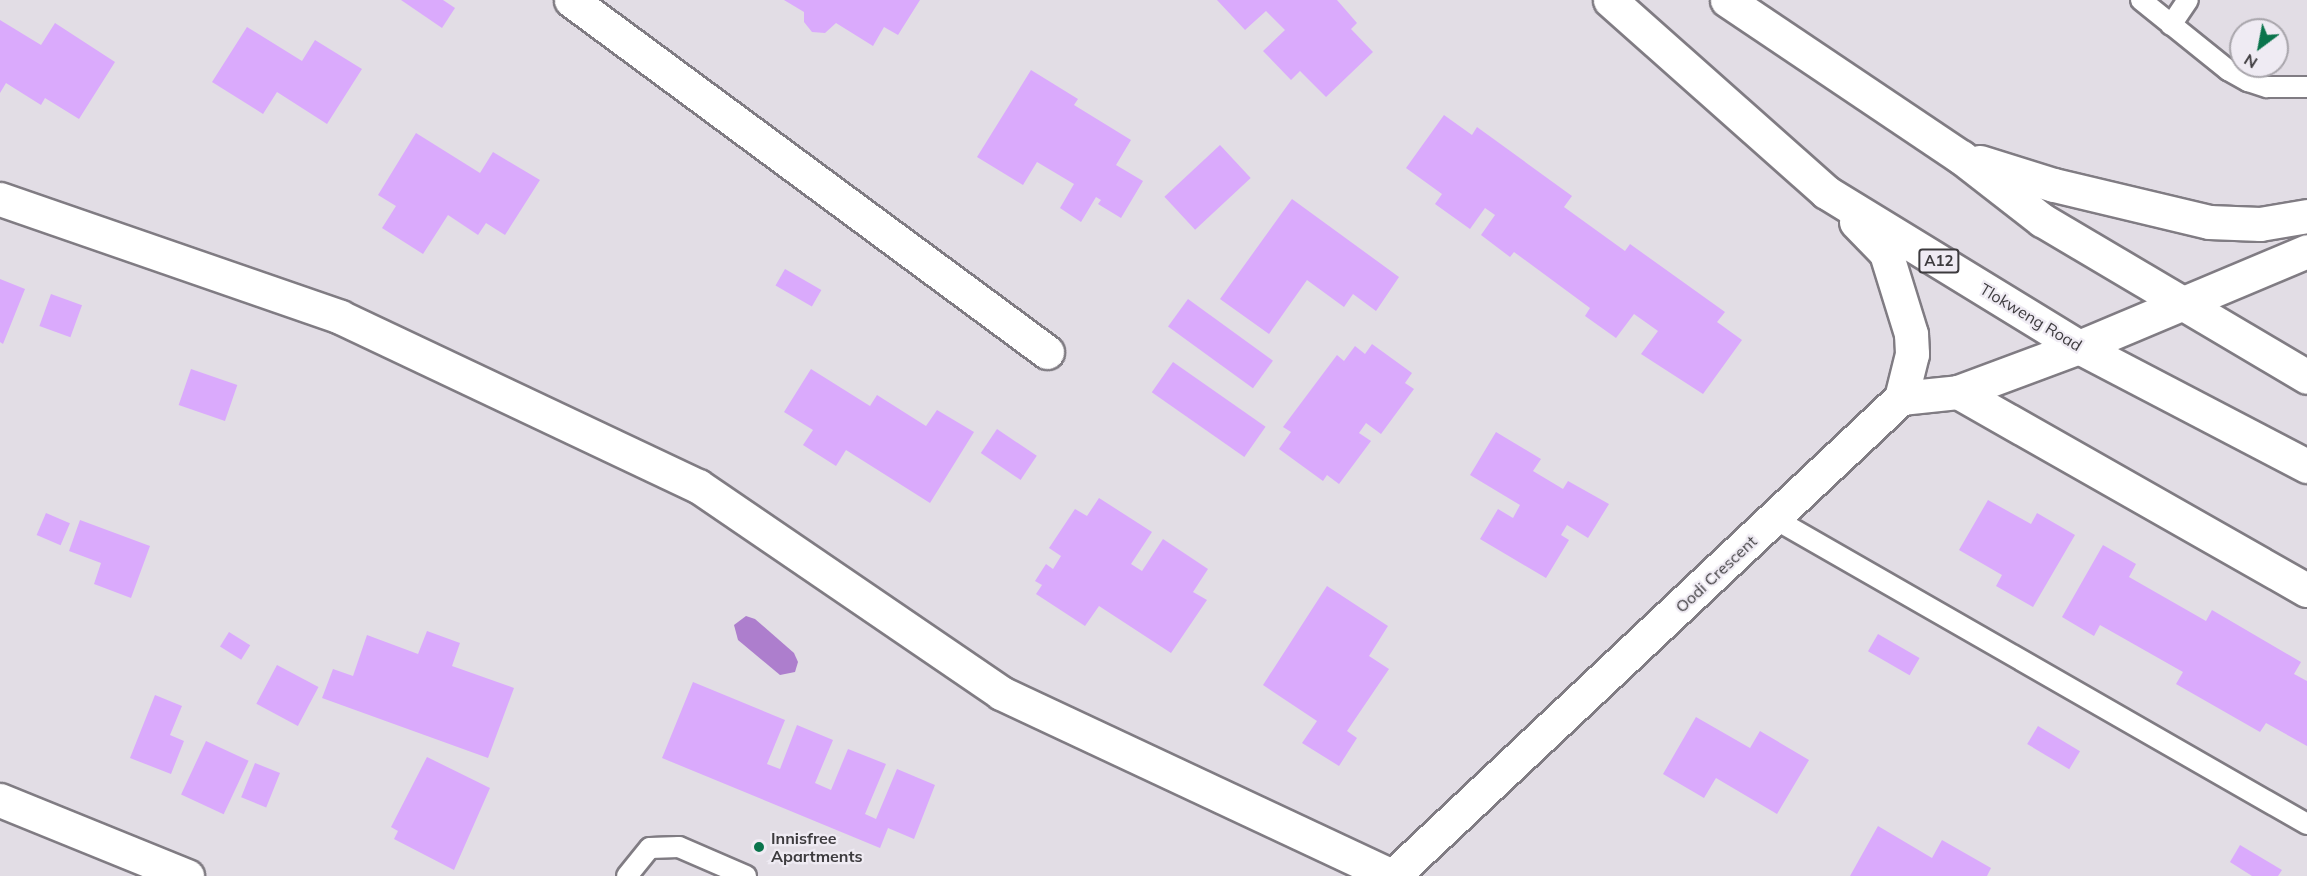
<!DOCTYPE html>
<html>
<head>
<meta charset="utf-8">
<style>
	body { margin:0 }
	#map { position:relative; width:2307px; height:876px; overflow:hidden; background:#e2dde5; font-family:Mulish,sans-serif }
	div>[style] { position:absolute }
	.water>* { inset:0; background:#ad7ecd }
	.building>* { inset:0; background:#daaafc; transform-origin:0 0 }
	.roads { filter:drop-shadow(2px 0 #807c83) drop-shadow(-2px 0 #807c83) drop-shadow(0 2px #807c83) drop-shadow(0 -2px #807c83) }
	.lane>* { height:20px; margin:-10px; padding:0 10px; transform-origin:10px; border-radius:10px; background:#fff }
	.street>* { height:33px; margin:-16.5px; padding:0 16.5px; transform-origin:16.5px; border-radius:16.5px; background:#fff }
	.secondary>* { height:33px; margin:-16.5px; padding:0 16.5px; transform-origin:16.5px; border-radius:16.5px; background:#fff }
	.primary>* { height:33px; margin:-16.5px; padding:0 16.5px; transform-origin:16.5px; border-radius:16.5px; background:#fff }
	.dots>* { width:16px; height:16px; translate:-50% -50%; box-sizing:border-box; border:3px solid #efebf3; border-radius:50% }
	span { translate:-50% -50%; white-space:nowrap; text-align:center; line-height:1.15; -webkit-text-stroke:4.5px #efebf3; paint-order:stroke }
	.shield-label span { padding:2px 4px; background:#efebf3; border:2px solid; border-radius:4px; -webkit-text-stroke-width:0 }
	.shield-label { font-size:15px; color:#3d3b3e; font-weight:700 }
	.street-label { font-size:16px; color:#3d3b3e }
	.poi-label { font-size:16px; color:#3d3b3e; font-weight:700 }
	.left { translate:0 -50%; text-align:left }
	.north { position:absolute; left:2229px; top:18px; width:60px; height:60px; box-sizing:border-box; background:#efebf3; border:2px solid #a8a5ab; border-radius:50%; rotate:212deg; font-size:16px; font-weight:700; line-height:24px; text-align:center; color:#3d3b3e }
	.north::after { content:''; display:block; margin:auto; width:21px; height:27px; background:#0a744c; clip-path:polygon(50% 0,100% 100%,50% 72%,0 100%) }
</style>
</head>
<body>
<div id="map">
	<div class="water">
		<i style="clip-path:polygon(746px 616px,755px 619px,794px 653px,798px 662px,795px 672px,780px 675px,738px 640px,734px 625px)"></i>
	</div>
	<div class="building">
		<i style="clip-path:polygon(401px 0,443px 0,455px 8px,442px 28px)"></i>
		<i style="clip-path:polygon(784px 0,920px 0,898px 35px,884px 27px,873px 46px,836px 23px,825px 33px,812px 32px,804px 22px,804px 12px)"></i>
		<i style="clip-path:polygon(1217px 0,1337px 0,1357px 23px,1351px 29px,1373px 52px,1326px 97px,1300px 71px,1291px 80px,1263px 51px,1285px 30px,1266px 11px,1245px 30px)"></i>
		<i style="clip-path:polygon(0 20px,41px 45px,55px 23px,115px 62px,79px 119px,45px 98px,41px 105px,6px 83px,0 93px)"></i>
		<i style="clip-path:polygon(247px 27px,302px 61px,315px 40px,362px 69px,327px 124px,277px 92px,263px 114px,212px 82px)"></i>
		<i style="clip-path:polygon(1031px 70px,1078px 99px,1074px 105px,1131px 140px,1116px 165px,1143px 181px,1121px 218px,1098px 204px,1101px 200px,1096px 197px,1081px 222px,1060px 208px,1074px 184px,1037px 162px,1023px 185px,977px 157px)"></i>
		<i style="clip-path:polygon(1444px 115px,1472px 135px,1477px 127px,1572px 196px,1564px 207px,1625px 251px,1630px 244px,1725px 312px,1717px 322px,1742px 340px,1703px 394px,1641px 354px,1658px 331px,1634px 314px,1616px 338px,1585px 316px,1590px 308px,1514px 252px,1510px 257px,1481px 235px,1495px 215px,1485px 208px,1470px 229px,1435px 204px,1442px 194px,1406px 168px)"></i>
		<i style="clip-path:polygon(416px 133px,480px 173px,493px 152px,540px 180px,505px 235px,486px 223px,478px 235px,448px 215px,423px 254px,382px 228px,396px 206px,378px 195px)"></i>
		<i style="left:1220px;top:145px;width:45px;height:76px;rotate:47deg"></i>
		<i style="clip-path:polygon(1292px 199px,1399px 277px,1376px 311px,1353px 294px,1344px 307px,1307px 280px,1269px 334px,1220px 299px)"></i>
		<i style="left:785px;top:269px;width:42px;height:19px;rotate:30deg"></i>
		<i style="clip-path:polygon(0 279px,25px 289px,3px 344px,0 342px)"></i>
		<i style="left:51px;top:294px;width:33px;height:34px;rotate:20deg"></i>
		<i style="left:1188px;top:299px;width:105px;height:34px;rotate:36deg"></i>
		<i style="clip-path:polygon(1372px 344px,1412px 373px,1405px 383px,1414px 389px,1381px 434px,1366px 423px,1359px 433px,1371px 441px,1339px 484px,1327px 475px,1323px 481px,1279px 449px,1291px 432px,1283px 427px,1337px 355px,1344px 361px,1355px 346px,1365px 354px)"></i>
		<i style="left:1173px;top:362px;width:113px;height:37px;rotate:35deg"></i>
		<i style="left:191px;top:369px;width:49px;height:38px;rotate:19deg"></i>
		<i style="clip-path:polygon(811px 369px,870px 406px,877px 395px,926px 426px,937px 410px,974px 432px,930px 503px,846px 450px,836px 466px,803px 445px,813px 430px,784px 412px)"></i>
		<i style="left:997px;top:429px;width:48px;height:29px;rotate:34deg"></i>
		<i style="clip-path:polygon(1496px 432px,1541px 459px,1533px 471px,1563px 489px,1568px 481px,1609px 504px,1588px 538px,1567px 525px,1561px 535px,1569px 540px,1546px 578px,1480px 539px,1498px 509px,1513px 518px,1520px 505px,1470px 475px)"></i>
		<i style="clip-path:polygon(1099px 498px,1152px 532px,1131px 564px,1142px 571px,1163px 539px,1208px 569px,1193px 592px,1207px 600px,1171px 653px,1099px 606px,1085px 626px,1036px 594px,1042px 585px,1035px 581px,1046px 564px,1053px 569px,1061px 556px,1049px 548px,1075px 509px,1087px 516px)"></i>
		<i style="clip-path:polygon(1988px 500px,2031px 524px,2037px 513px,2075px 535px,2033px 607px,1996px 586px,2002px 575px,1959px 550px)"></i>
		<i style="left:46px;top:513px;width:26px;height:24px;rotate:23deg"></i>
		<i style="clip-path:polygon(80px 520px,150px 546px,131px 598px,94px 584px,101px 563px,69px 551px)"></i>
		<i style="clip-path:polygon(2103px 545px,2136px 564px,2129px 577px,2206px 621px,2212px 610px,2301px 662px,2294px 674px,2307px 681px,2307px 746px,2266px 723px,2260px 732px,2176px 684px,2183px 672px,2100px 625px,2094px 636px,2062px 617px)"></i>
		<i style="clip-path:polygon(1327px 586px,1388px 626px,1369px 656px,1389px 669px,1347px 731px,1357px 738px,1339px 766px,1302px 743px,1317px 721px,1263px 685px)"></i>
		<i style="clip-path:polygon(427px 631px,460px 643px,452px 666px,514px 688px,488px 758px,322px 698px,333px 669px,353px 676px,367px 635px,418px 654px)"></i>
		<i style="left:229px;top:632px;width:25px;height:17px;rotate:32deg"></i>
		<i style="left:1878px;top:634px;width:48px;height:20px;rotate:30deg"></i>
		<i style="left:277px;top:665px;width:47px;height:44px;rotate:28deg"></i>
		<i style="clip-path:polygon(693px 682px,785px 720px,767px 764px,780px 769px,797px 725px,833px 740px,815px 783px,831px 790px,848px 749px,886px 764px,865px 814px,876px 819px,897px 769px,935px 785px,914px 839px,888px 828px,880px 848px,662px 758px)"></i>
		<i style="clip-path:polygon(155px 695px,182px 706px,170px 735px,184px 741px,171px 774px,130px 758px)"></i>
		<i style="clip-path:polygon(1696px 717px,1750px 748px,1760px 731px,1809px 760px,1777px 814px,1716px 778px,1704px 798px,1663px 774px)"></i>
		<i style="left:2038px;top:726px;width:49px;height:21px;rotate:31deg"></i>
		<i style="left:206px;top:741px;width:47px;height:59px;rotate:25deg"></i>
		<i style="clip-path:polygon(427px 757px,490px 788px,454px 870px,394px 839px,398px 831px,391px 827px)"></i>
		<i style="left:255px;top:763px;width:27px;height:37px;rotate:22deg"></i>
		<i style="clip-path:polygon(1878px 826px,1932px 858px,1942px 840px,1991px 868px,1987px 876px,1850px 876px)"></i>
		<i style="clip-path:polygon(2240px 845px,2282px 870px,2278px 876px,2252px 876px,2230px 862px)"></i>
	</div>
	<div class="roads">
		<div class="lane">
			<i style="left:2141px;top:0;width:112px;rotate:38.8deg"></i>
			<i style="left:2228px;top:70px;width:23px;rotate:29deg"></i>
			<i style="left:2248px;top:81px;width:20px;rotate:18deg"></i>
			<i style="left:2267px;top:87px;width:40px"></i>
			<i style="left:2171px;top:25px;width:30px;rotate:-56deg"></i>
			<i style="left:1775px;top:519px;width:613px;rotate:29.83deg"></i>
			<i style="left:627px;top:876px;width:36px;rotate:-51deg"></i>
			<i style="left:650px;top:848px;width:29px;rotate:-2deg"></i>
			<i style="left:679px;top:847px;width:73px;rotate:23.4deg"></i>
		</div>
		<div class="street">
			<i style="left:571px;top:0;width:592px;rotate:36.48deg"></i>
			<i style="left:0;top:199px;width:360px;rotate:19.1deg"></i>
			<i style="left:340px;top:317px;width:396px;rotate:25.3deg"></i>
			<i style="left:698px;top:486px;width:367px;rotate:34.3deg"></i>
			<i style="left:1001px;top:693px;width:432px;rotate:25.1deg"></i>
			<i style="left:1958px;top:392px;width:401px;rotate:29.6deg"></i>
			<i style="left:0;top:800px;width:202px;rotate:22.1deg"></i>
			<i style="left:1393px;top:876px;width:698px;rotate:-43.26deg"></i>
			<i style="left:1901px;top:398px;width:57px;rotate:-6deg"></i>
			<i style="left:1958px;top:392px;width:129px;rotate:-20.4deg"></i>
		</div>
		<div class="secondary">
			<i style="left:2079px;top:347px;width:247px;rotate:-22.8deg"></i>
		</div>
		<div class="primary">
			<i style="left:1610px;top:0;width:289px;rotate:41.6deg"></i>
			<i style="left:1826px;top:192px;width:297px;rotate:31.5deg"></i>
			<i style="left:2079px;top:347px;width:257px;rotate:27.6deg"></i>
			<i style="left:1727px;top:0;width:282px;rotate:33.9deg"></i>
			<i style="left:1961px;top:157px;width:103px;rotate:37.9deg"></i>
			<i style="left:2042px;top:220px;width:308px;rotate:30.6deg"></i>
			<i style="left:1980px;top:162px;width:77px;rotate:17.3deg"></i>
			<i style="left:2054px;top:185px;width:159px;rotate:13.4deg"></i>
			<i style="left:2209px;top:222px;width:51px;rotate:2.2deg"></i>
			<i style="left:2260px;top:224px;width:48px;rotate:-9.7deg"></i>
			<i style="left:1856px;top:222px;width:43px;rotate:45.9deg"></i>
			<i style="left:1886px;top:253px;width:85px;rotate:72.8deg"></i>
			<i style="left:1911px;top:334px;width:20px;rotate:87deg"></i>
			<i style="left:1912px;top:354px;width:45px;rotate:104deg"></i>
		</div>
	</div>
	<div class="dots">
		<i style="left:759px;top:847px;background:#0a744c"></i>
	</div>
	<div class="shield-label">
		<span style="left:1939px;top:261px">A12</span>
	</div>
	<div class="street-label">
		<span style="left:2031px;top:317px;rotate:31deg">Tlokweng Road</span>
		<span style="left:1716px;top:574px;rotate:-43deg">Oodi Crescent</span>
	</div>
	<div class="poi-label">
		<span class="left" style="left:771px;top:847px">Innisfree<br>Apartments</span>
	</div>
	<div class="north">N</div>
</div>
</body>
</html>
